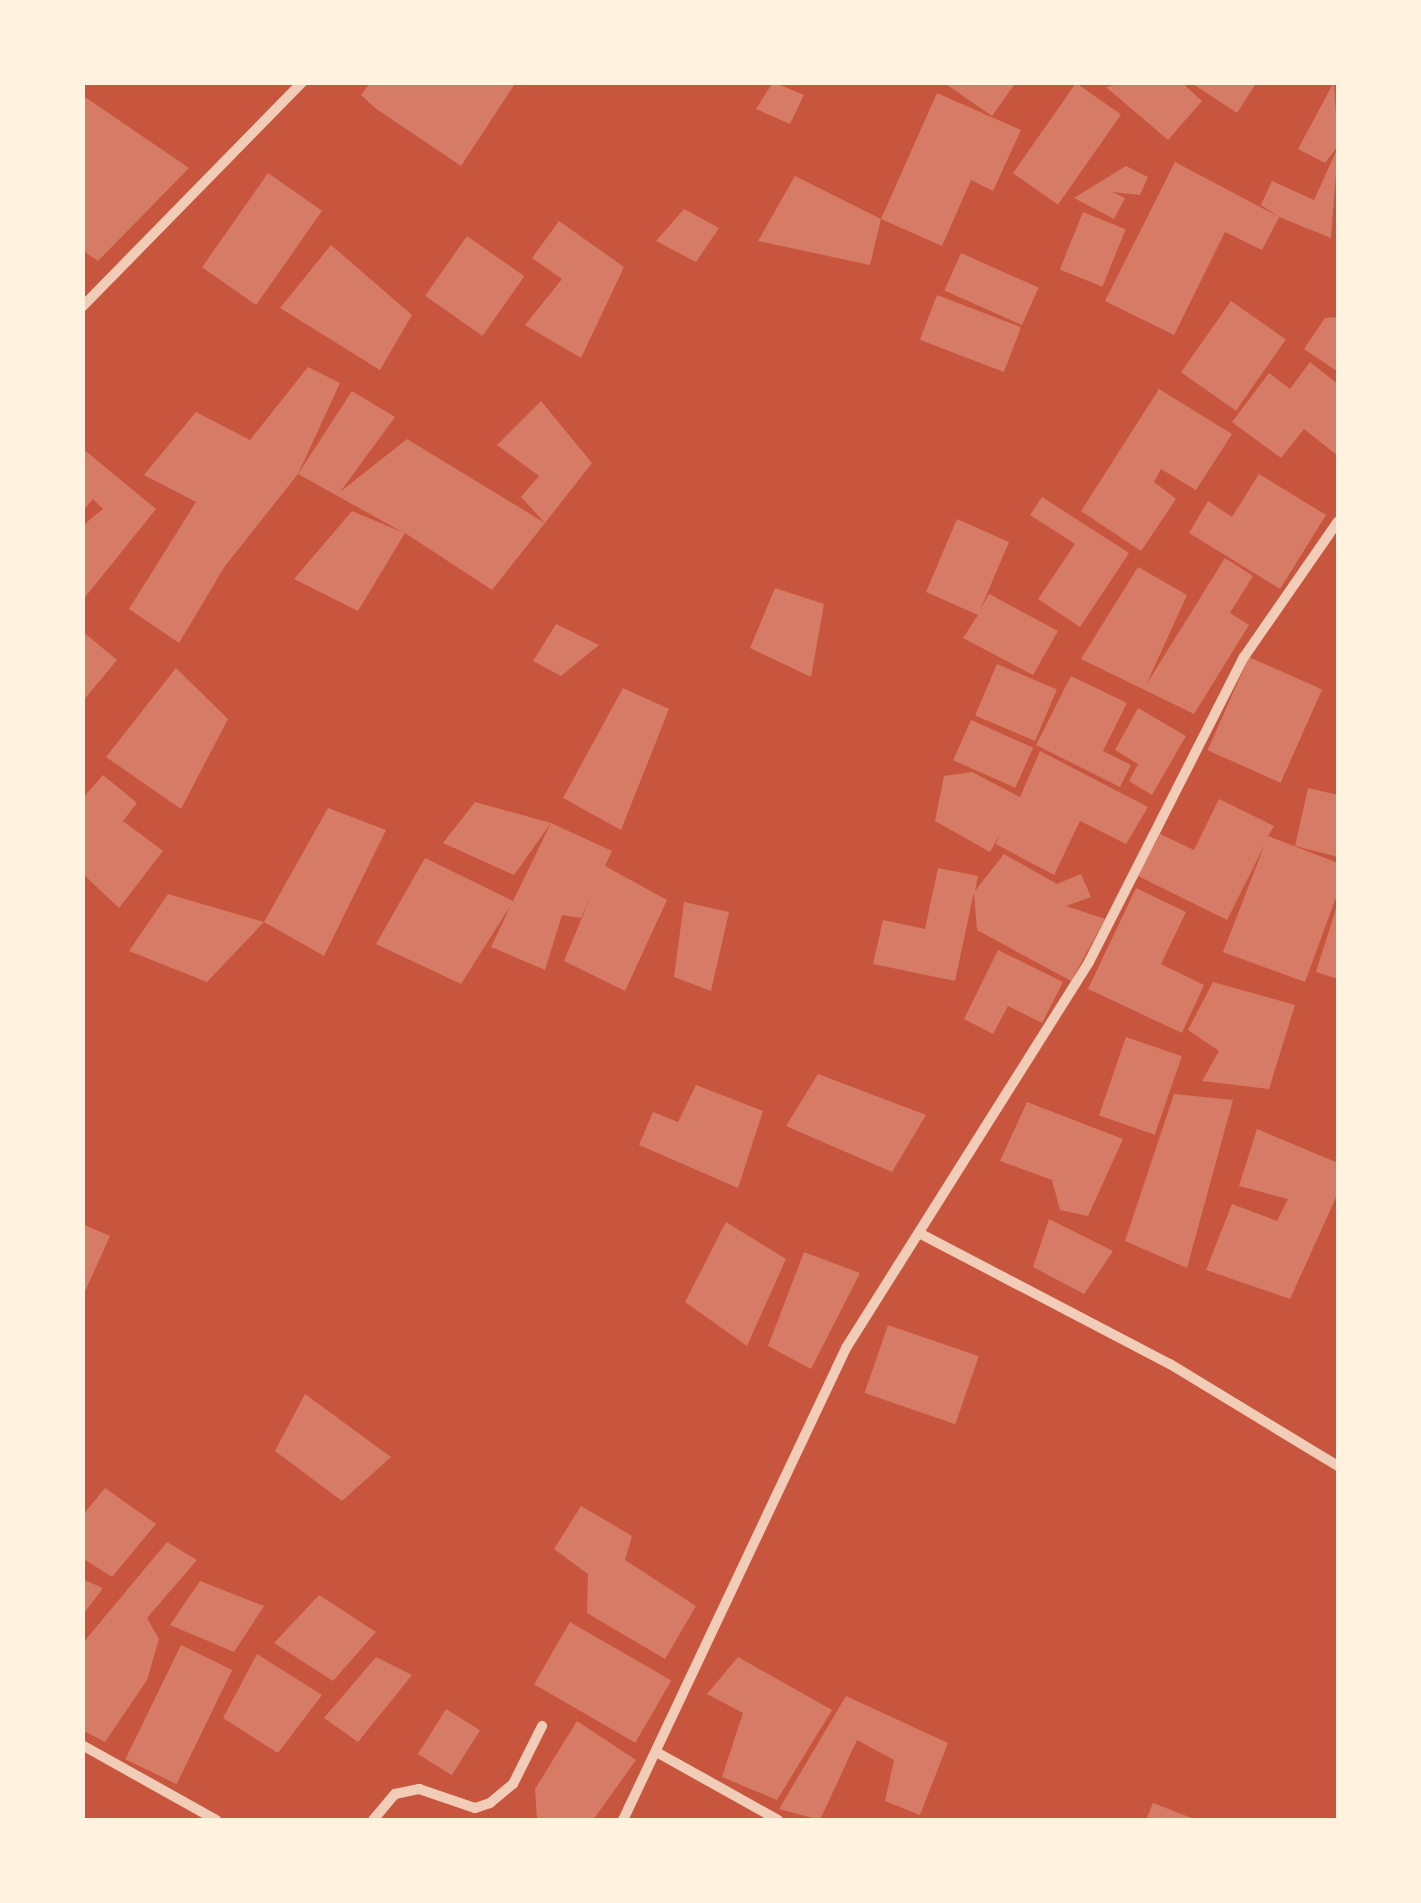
<!DOCTYPE html>
<html>
<head>
<meta charset="utf-8">
<style>
	body { margin:0 }
	#map { position:relative; width:1421px; height:1903px; overflow:hidden; background:#c8553d; font-family:Lora,serif }
	div>[style] { position:absolute }
	.building>* { inset:0; background:#d67c66; transform-origin:0 0 }
	.minor>* { height:10px; margin:-5px; padding:0 5px; transform-origin:5px; border-radius:5px; background:#f1ccb7 }
	span { translate:-50% -50%; white-space:nowrap; text-align:center; line-height:1.15; -webkit-text-stroke:8px #fff3e0; paint-order:stroke }
	.frame { position:absolute; inset:0; border:85px solid #fff3e0; pointer-events:none }
</style>
</head>
<body>
<div id="map">
	<div class="building">
		<i style="clip-path:polygon(371px 82px,516px 82px,461px 166px,375px 108px,361px 95px)"></i>
		<i style="clip-path:polygon(773px 82px,804px 95px,790px 124px,756px 109px)"></i>
		<i style="clip-path:polygon(943px 82px,1016px 82px,992px 116px)"></i>
		<i style="clip-path:polygon(1128px 82px,1181px 82px,1202px 101px,1168px 140px,1106px 87px)"></i>
		<i style="clip-path:polygon(1190px 82px,1257px 82px,1237px 113px)"></i>
		<i style="clip-path:polygon(1334px 82px,1338px 146px,1325px 163px,1298px 149px)"></i>
		<i style="left:1076px;top:83px;width:55px;height:110px;rotate:35deg"></i>
		<i style="clip-path:polygon(937px 93px,1021px 130px,993px 191px,971px 180px,942px 246px,881px 219px)"></i>
		<i style="clip-path:polygon(82px 95px,189px 168px,98px 261px,82px 250px)"></i>
		<i style="clip-path:polygon(1338px 147px,1331px 238px,1279px 217px,1262px 250px,1225px 232px,1174px 335px,1105px 301px,1175px 162px,1279px 217px,1261px 205px,1272px 181px,1314px 200px)"></i>
		<i style="clip-path:polygon(1126px 166px,1148px 177px,1140px 195px,1112px 192px,1125px 198px,1114px 219px,1074px 198px)"></i>
		<i style="left:268px;top:173px;width:66px;height:115px;rotate:35deg"></i>
		<i style="clip-path:polygon(795px 176px,881px 219px,870px 265px,758px 241px)"></i>
		<i style="clip-path:polygon(684px 209px,719px 228px,696px 262px,656px 241px)"></i>
		<i style="left:1083px;top:212px;width:46px;height:62px;rotate:22deg"></i>
		<i style="clip-path:polygon(559px 221px,624px 267px,581px 358px,525px 325px,562px 279px,532px 258px)"></i>
		<i style="left:467px;top:236px;width:70px;height:73px;rotate:35deg"></i>
		<i style="clip-path:polygon(331px 245px,412px 315px,380px 370px,280px 308px)"></i>
		<i style="left:961px;top:253px;width:85px;height:41px;rotate:24deg"></i>
		<i style="left:937px;top:295px;width:90px;height:48px;rotate:21deg"></i>
		<i style="left:1231px;top:301px;width:67px;height:87px;rotate:35deg"></i>
		<i style="clip-path:polygon(1338px 317px,1338px 372px,1304px 349px,1325px 318px)"></i>
		<i style="clip-path:polygon(1310px 362px,1338px 384px,1338px 456px,1304px 429px,1281px 458px,1232px 422px,1269px 373px,1290px 389px)"></i>
		<i style="clip-path:polygon(308px 367px,340px 383px,298px 474px,225px 566px,179px 643px,129px 609px,196px 502px,144px 475px,196px 412px,250px 440px)"></i>
		<i style="clip-path:polygon(1159px 389px,1232px 434px,1196px 490px,1161px 469px,1154px 482px,1176px 499px,1141px 551px,1081px 511px)"></i>
		<i style="clip-path:polygon(352px 391px,395px 417px,340px 492px,407px 439px,545px 523px,492px 590px,405px 533px,358px 611px,294px 579px,352px 511px,404px 533px,298px 474px)"></i>
		<i style="clip-path:polygon(541px 401px,592px 463px,545px 523px,521px 497px,539px 476px,497px 445px)"></i>
		<i style="clip-path:polygon(82px 448px,156px 509px,82px 601px,82px 526px,103px 509px,93px 499px,82px 512px)"></i>
		<i style="clip-path:polygon(1259px 474px,1326px 515px,1280px 589px,1189px 533px,1208px 501px,1232px 517px)"></i>
		<i style="clip-path:polygon(1042px 497px,1129px 553px,1080px 627px,1038px 599px,1075px 544px,1030px 515px)"></i>
		<i style="clip-path:polygon(957px 519px,1009px 542px,980px 610px,989px 594px,1058px 631px,1033px 675px,963px 638px,978px 615px,926px 592px)"></i>
		<i style="clip-path:polygon(1225px 558px,1253px 576px,1230px 613px,1249px 625px,1194px 714px,1081px 659px,1138px 567px,1187px 595px,1146px 685px)"></i>
		<i style="clip-path:polygon(775px 588px,824px 604px,811px 677px,750px 648px)"></i>
		<i style="clip-path:polygon(556px 624px,599px 645px,561px 676px,533px 661px)"></i>
		<i style="clip-path:polygon(82px 631px,117px 660px,82px 702px)"></i>
		<i style="left:1249px;top:657px;width:80px;height:102px;rotate:24deg"></i>
		<i style="left:997px;top:664px;width:65px;height:56px;rotate:23deg"></i>
		<i style="clip-path:polygon(176px 668px,228px 719px,181px 809px,106px 757px)"></i>
		<i style="clip-path:polygon(1071px 676px,1127px 703px,1103px 751px,1131px 765px,1120px 787px,1036px 745px)"></i>
		<i style="clip-path:polygon(623px 688px,669px 709px,621px 830px,563px 798px)"></i>
		<i style="clip-path:polygon(1138px 708px,1186px 736px,1152px 795px,1129px 781px,1138px 764px,1115px 750px)"></i>
		<i style="left:971px;top:720px;width:68px;height:44px;rotate:24deg"></i>
		<i style="clip-path:polygon(1040px 751px,1148px 807px,1126px 844px,1080px 821px,1054px 875px,996px 844px,1000px 834px,990px 852px,935px 821px,944px 776px,972px 772px,1020px 797px)"></i>
		<i style="clip-path:polygon(103px 775px,137px 803px,123px 821px,163px 851px,119px 908px,82px 873px,82px 799px)"></i>
		<i style="clip-path:polygon(1308px 788px,1338px 795px,1338px 857px,1295px 846px)"></i>
		<i style="clip-path:polygon(1219px 799px,1274px 826px,1268px 836px,1338px 863px,1338px 892px,1305px 982px,1223px 952px,1265px 844px,1227px 920px,1138px 876px,1160px 834px,1194px 850px)"></i>
		<i style="clip-path:polygon(475px 802px,551px 823px,612px 851px,605px 866px,667px 900px,625px 991px,564px 961px,593px 891px,581px 918px,562px 915px,545px 970px,491px 947px,511px 905px,461px 984px,376px 944px,425px 858px,513px 901px,551px 823px,514px 875px,443px 843px)"></i>
		<i style="clip-path:polygon(328px 808px,386px 830px,324px 956px,264px 922px,207px 982px,129px 951px,168px 894px,264px 922px)"></i>
		<i style="clip-path:polygon(1004px 854px,1057px 884px,1081px 874px,1091px 897px,1066px 906px,1105px 919px,1071px 981px,977px 930px,974px 892px,955px 981px,873px 964px,883px 920px,925px 929px,938px 868px,978px 876px,975px 891px)"></i>
		<i style="clip-path:polygon(1136px 888px,1186px 912px,1161px 964px,1204px 985px,1182px 1033px,1088px 989px)"></i>
		<i style="clip-path:polygon(684px 902px,729px 912px,711px 991px,674px 977px)"></i>
		<i style="clip-path:polygon(1338px 902px,1338px 979px,1316px 972px)"></i>
		<i style="clip-path:polygon(998px 950px,1063px 982px,1042px 1023px,1008px 1006px,993px 1034px,964px 1019px)"></i>
		<i style="clip-path:polygon(1213px 982px,1295px 1005px,1269px 1089px,1202px 1081px,1219px 1051px,1188px 1030px)"></i>
		<i style="left:1126px;top:1037px;width:59px;height:83px;rotate:19deg"></i>
		<i style="clip-path:polygon(818px 1074px,926px 1115px,892px 1172px,786px 1126px)"></i>
		<i style="clip-path:polygon(696px 1085px,763px 1111px,738px 1188px,639px 1145px,653px 1112px,678px 1122px)"></i>
		<i style="clip-path:polygon(1174px 1094px,1233px 1100px,1187px 1268px,1125px 1241px)"></i>
		<i style="clip-path:polygon(1027px 1102px,1123px 1139px,1088px 1216px,1060px 1210px,1052px 1180px,1000px 1161px)"></i>
		<i style="clip-path:polygon(1257px 1129px,1338px 1163px,1338px 1193px,1290px 1299px,1206px 1270px,1232px 1204px,1277px 1221px,1288px 1199px,1239px 1186px)"></i>
		<i style="clip-path:polygon(1049px 1219px,1113px 1251px,1084px 1294px,1033px 1267px)"></i>
		<i style="clip-path:polygon(726px 1222px,786px 1259px,747px 1346px,685px 1302px)"></i>
		<i style="clip-path:polygon(82px 1224px,110px 1236px,82px 1298px)"></i>
		<i style="clip-path:polygon(804px 1252px,860px 1273px,811px 1369px,768px 1346px)"></i>
		<i style="left:888px;top:1325px;width:96px;height:72px;rotate:19deg"></i>
		<i style="clip-path:polygon(305px 1394px,391px 1457px,342px 1501px,275px 1451px)"></i>
		<i style="clip-path:polygon(105px 1488px,156px 1524px,112px 1577px,82px 1558px,82px 1516px)"></i>
		<i style="clip-path:polygon(581px 1506px,632px 1536px,625px 1560px,696px 1606px,665px 1659px,587px 1613px,588px 1574px,554px 1549px)"></i>
		<i style="clip-path:polygon(167px 1542px,197px 1560px,147px 1618px,159px 1639px,147px 1680px,105px 1742px,82px 1730px,82px 1644px)"></i>
		<i style="clip-path:polygon(82px 1579px,103px 1588px,82px 1616px)"></i>
		<i style="clip-path:polygon(200px 1581px,264px 1606px,234px 1652px,170px 1625px)"></i>
		<i style="clip-path:polygon(319px 1595px,376px 1632px,333px 1681px,274px 1643px)"></i>
		<i style="left:570px;top:1622px;width:117px;height:72px;rotate:30deg"></i>
		<i style="left:181px;top:1645px;width:57px;height:127px;rotate:26deg"></i>
		<i style="clip-path:polygon(257px 1654px,322px 1695px,278px 1753px,223px 1718px)"></i>
		<i style="clip-path:polygon(376px 1657px,412px 1675px,358px 1742px,324px 1718px)"></i>
		<i style="clip-path:polygon(738px 1657px,832px 1710px,777px 1800px,722px 1777px,743px 1713px,707px 1694px)"></i>
		<i style="clip-path:polygon(846px 1696px,948px 1743px,920px 1815px,885px 1801px,894px 1760px,857px 1740px,820px 1820px,779px 1809px)"></i>
		<i style="left:446px;top:1709px;width:40px;height:53px;rotate:32deg"></i>
		<i style="clip-path:polygon(577px 1721px,636px 1760px,593px 1820px,537px 1820px,535px 1789px)"></i>
		<i style="clip-path:polygon(1153px 1803px,1197px 1820px,1146px 1820px)"></i>
	</div>
	<div class="minor">
		<i style="left:82px;top:307px;width:315px;rotate:-45.6deg"></i>
		<i style="left:919px;top:1233px;width:283px;rotate:27.6deg"></i>
		<i style="left:1170px;top:1364px;width:197px;rotate:31.3deg"></i>
		<i style="left:82px;top:1745px;width:154px;rotate:29.2deg"></i>
		<i style="left:660px;top:1754px;width:135px;rotate:29.2deg"></i>
		<i style="left:373px;top:1820px;width:34px;rotate:-50deg"></i>
		<i style="left:395px;top:1794px;width:25px;rotate:-12deg"></i>
		<i style="left:419px;top:1789px;width:59px;rotate:18.7deg"></i>
		<i style="left:475px;top:1808px;width:16px;rotate:-18deg"></i>
		<i style="left:490px;top:1803px;width:30px;rotate:-40deg"></i>
		<i style="left:513px;top:1784px;width:65px;rotate:-63.4deg"></i>
		<i style="left:623px;top:1820px;width:522px;rotate:-64.71deg"></i>
		<i style="left:846px;top:1348px;width:456px;rotate:-57.8deg"></i>
		<i style="left:1089px;top:962px;width:342px;rotate:-63.1deg"></i>
		<i style="left:1244px;top:657px;width:165px;rotate:-55.3deg"></i>
	</div>
	<div class="frame"></div>
</div>
</body>
</html>
